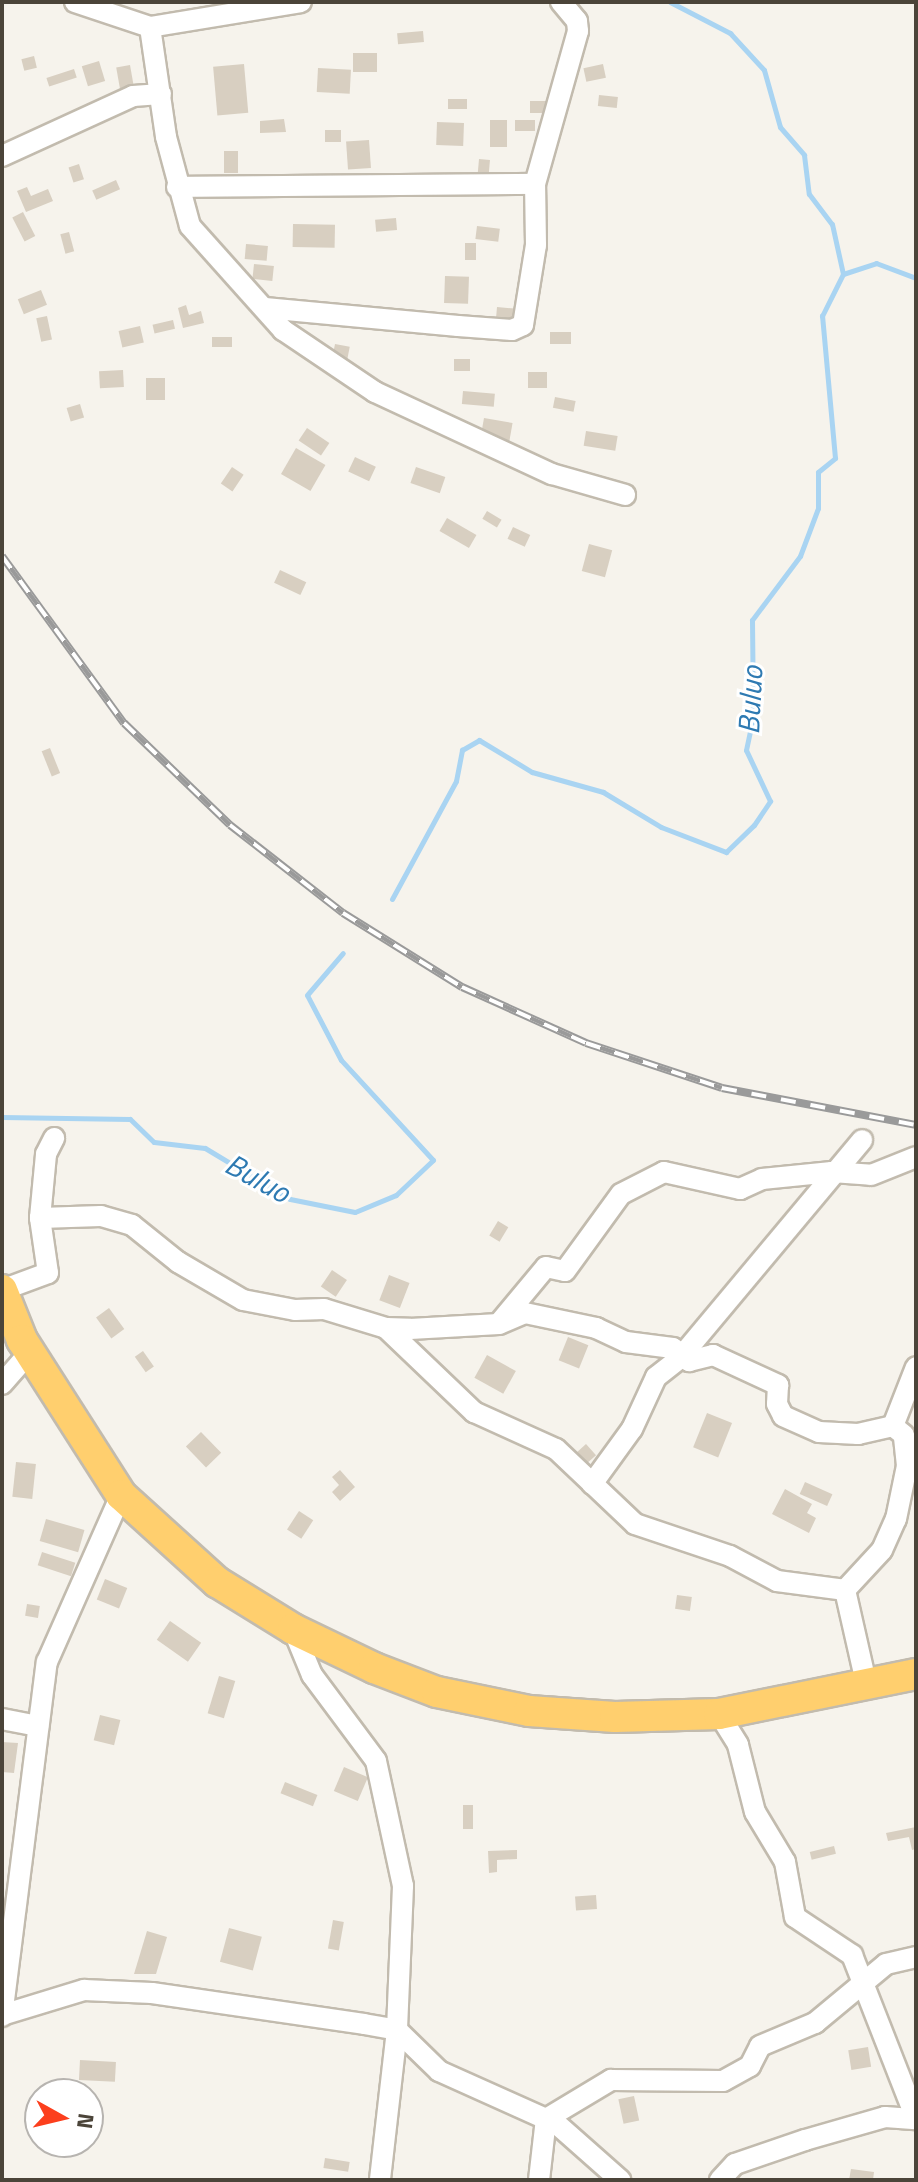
<!DOCTYPE html>
<html>
<head>
<meta charset="utf-8">
<style>
	body { margin:0 }
	#map { position:relative; width:918px; height:2182px; overflow:hidden; background:#f6f3ec; font-family:"Titillium Web",sans-serif }
	div>[style] { position:absolute }
	.stream>* { height:5px; margin:-2.5px; padding:0 2.5px; transform-origin:2.5px; border-radius:2.5px; background:#a9d4f2 }
	.building>* { inset:0; background:#d8cfc1; transform-origin:0 0 }
	.roads { filter:drop-shadow(2px 0 #c2bbae) drop-shadow(-2px 0 #c2bbae) drop-shadow(0 2px #c2bbae) drop-shadow(0 -2px #c2bbae) }
	.minor>* { height:20px; margin:-10px; padding:0 10px; transform-origin:10px; border-radius:10px; background:#fff }
	.highway>* { height:30px; margin:-15px; padding:0 15px; transform-origin:15px; border-radius:15px; background:#ffcf6e }
	.rail>* { height:8px; margin-top:-4px; transform-origin:0; background:repeating-linear-gradient(90deg,#fff 0 15px,#9a9a9a 0 30px); box-sizing:border-box; border-block:2px solid #9a9a9a }
	span { translate:-50% -50%; white-space:nowrap; text-align:center; line-height:1.15; -webkit-text-stroke:6px #fff; paint-order:stroke }
	.water-label { font-size:30px; color:#2e7ab2; font-style:italic }
	.frame { position:absolute; inset:0; border:4px solid #4b4439; pointer-events:none }
	.north { position:absolute; left:24px; top:2078px; width:80px; height:80px; box-sizing:border-box; background:#fff; border:2px solid #b7b4b0; border-radius:50%; rotate:98deg; font-size:22px; font-weight:700; line-height:32px; text-align:center; color:#4b4439 }
	.north::after { content:''; display:block; margin:auto; width:28px; height:36px; background:#fc3f1d; clip-path:polygon(50% 0,100% 100%,50% 72%,0 100%) }
</style>
</head>
<body>
<div id="map">
	<div class="stream">
		<i style="left:670px;top:2px;width:68px;rotate:27.3deg"></i>
		<i style="left:730px;top:33px;width:50px;rotate:47.4deg"></i>
		<i style="left:764px;top:70px;width:59px;rotate:74.3deg"></i>
		<i style="left:780px;top:127px;width:37px;rotate:49deg"></i>
		<i style="left:804px;top:155px;width:39px;rotate:83deg"></i>
		<i style="left:809px;top:194px;width:38px;rotate:53deg"></i>
		<i style="left:832px;top:224px;width:51px;rotate:77.6deg"></i>
		<i style="left:392px;top:899px;width:134px;rotate:-61.5deg"></i>
		<i style="left:456px;top:781px;width:32px;rotate:-79deg"></i>
		<i style="left:462px;top:750px;width:20px;rotate:-30deg"></i>
		<i style="left:479px;top:740px;width:62px;rotate:31.1deg"></i>
		<i style="left:532px;top:772px;width:74px;rotate:15.7deg"></i>
		<i style="left:603px;top:792px;width:68px;rotate:31.1deg"></i>
		<i style="left:661px;top:827px;width:70px;rotate:21deg"></i>
		<i style="left:726px;top:852px;width:39px;rotate:-44deg"></i>
		<i style="left:754px;top:825px;width:29px;rotate:-56deg"></i>
		<i style="left:770px;top:801px;width:56px;rotate:-115.2deg"></i>
		<i style="left:746px;top:750px;width:35px;rotate:-78deg"></i>
		<i style="left:753px;top:716px;width:96px;rotate:-90.6deg"></i>
		<i style="left:752px;top:620px;width:80px;rotate:-53.1deg"></i>
		<i style="left:800px;top:556px;width:51px;rotate:-69.4deg"></i>
		<i style="left:818px;top:508px;width:36px;rotate:-90deg"></i>
		<i style="left:818px;top:472px;width:22px;rotate:-39deg"></i>
		<i style="left:835px;top:458px;width:143px;rotate:-95.2deg"></i>
		<i style="left:822px;top:316px;width:47px;rotate:-63.4deg"></i>
		<i style="left:843px;top:274px;width:35px;rotate:-18deg"></i>
		<i style="left:876px;top:263px;width:43px;rotate:20.6deg"></i>
		<i style="left:2px;top:1117px;width:128px;rotate:0.9deg"></i>
		<i style="left:130px;top:1119px;width:33px;rotate:44deg"></i>
		<i style="left:154px;top:1142px;width:51px;rotate:6.7deg"></i>
		<i style="left:205px;top:1148px;width:99px;rotate:31deg"></i>
		<i style="left:290px;top:1199px;width:66px;rotate:11.3deg"></i>
		<i style="left:355px;top:1212px;width:44px;rotate:-22.5deg"></i>
		<i style="left:396px;top:1195px;width:51px;rotate:-43.4deg"></i>
		<i style="left:433px;top:1160px;width:136px;rotate:-132.6deg"></i>
		<i style="left:341px;top:1060px;width:73px;rotate:-117.6deg"></i>
		<i style="left:307px;top:995px;width:55px;rotate:-49.4deg"></i>
	</div>
	<div class="building">
		<i style="left:423px;top:31px;width:11px;height:26px;rotate:85deg"></i>
		<i style="left:353px;top:53px;width:24px;height:19px"></i>
		<i style="left:34px;top:56px;width:12px;height:13px;rotate:76deg"></i>
		<i style="left:99px;top:61px;width:21px;height:18px;rotate:73deg"></i>
		<i style="left:244px;top:64px;width:49px;height:31px;rotate:85deg"></i>
		<i style="left:603px;top:64px;width:14px;height:20px;rotate:78deg"></i>
		<i style="left:130px;top:65px;width:27px;height:14px;rotate:80deg"></i>
		<i style="left:318px;top:68px;width:33px;height:24px;rotate:3deg"></i>
		<i style="left:74px;top:69px;width:9px;height:29px;rotate:72deg"></i>
		<i style="left:599px;top:95px;width:19px;height:11px;rotate:6deg"></i>
		<i style="left:467px;top:99px;width:10px;height:19px;rotate:90deg"></i>
		<i style="left:530px;top:101px;width:17px;height:12px"></i>
		<i style="clip-path:polygon(284px 119px,286px 132px,260px 133px,260px 121px)"></i>
		<i style="left:490px;top:120px;width:17px;height:27px"></i>
		<i style="left:515px;top:120px;width:20px;height:11px"></i>
		<i style="left:437px;top:122px;width:27px;height:23px;rotate:2deg"></i>
		<i style="left:325px;top:130px;width:16px;height:12px"></i>
		<i style="left:369px;top:140px;width:28px;height:23px;rotate:86deg"></i>
		<i style="left:224px;top:151px;width:14px;height:22px"></i>
		<i style="left:479px;top:159px;width:11px;height:22px;rotate:5deg"></i>
		<i style="left:79px;top:164px;width:16px;height:11px;rotate:72deg"></i>
		<i style="left:116px;top:180px;width:10px;height:26px;rotate:66deg"></i>
		<i style="clip-path:polygon(27px 187px,31px 196px,48px 189px,53px 201px,26px 212px,17px 191px)"></i>
		<i style="left:23px;top:212px;width:27px;height:12px;rotate:63deg"></i>
		<i style="left:396px;top:218px;width:12px;height:21px;rotate:85deg"></i>
		<i style="left:293px;top:224px;width:42px;height:23px;rotate:1deg"></i>
		<i style="left:477px;top:226px;width:23px;height:13px;rotate:7deg"></i>
		<i style="left:69px;top:232px;width:20px;height:9px;rotate:75deg"></i>
		<i style="left:465px;top:243px;width:11px;height:17px"></i>
		<i style="left:246px;top:244px;width:22px;height:15px;rotate:5deg"></i>
		<i style="left:254px;top:264px;width:20px;height:15px;rotate:6deg"></i>
		<i style="left:445px;top:276px;width:24px;height:27px;rotate:2deg"></i>
		<i style="left:41px;top:290px;width:16px;height:25px;rotate:68deg"></i>
		<i style="clip-path:polygon(186px 305px,189px 315px,201px 311px,204px 323px,183px 328px,178px 308px)"></i>
		<i style="left:497px;top:307px;width:21px;height:13px;rotate:5deg"></i>
		<i style="left:47px;top:316px;width:24px;height:11px;rotate:78deg"></i>
		<i style="left:173px;top:320px;width:9px;height:21px;rotate:77deg"></i>
		<i style="left:140px;top:326px;width:17px;height:22px;rotate:77deg"></i>
		<i style="left:550px;top:332px;width:21px;height:12px"></i>
		<i style="left:212px;top:337px;width:20px;height:10px"></i>
		<i style="left:335px;top:344px;width:15px;height:12px;rotate:11deg"></i>
		<i style="left:454px;top:359px;width:16px;height:12px"></i>
		<i style="left:123px;top:370px;width:17px;height:24px;rotate:87deg"></i>
		<i style="left:528px;top:372px;width:19px;height:16px"></i>
		<i style="left:146px;top:378px;width:19px;height:22px"></i>
		<i style="left:463px;top:391px;width:32px;height:13px;rotate:5deg"></i>
		<i style="left:555px;top:397px;width:21px;height:11px;rotate:11deg"></i>
		<i style="left:80px;top:404px;width:14px;height:14px;rotate:73deg"></i>
		<i style="left:484px;top:418px;width:29px;height:21px;rotate:10deg"></i>
		<i style="left:307px;top:428px;width:27px;height:15px;rotate:34deg"></i>
		<i style="left:586px;top:431px;width:32px;height:15px;rotate:9deg"></i>
		<i style="left:296px;top:448px;width:34px;height:30px;rotate:30deg"></i>
		<i style="left:355px;top:457px;width:23px;height:16px;rotate:25deg"></i>
		<i style="left:232px;top:467px;width:14px;height:20px;rotate:34deg"></i>
		<i style="left:416px;top:467px;width:31px;height:17px;rotate:19deg"></i>
		<i style="left:487px;top:511px;width:17px;height:9px;rotate:31deg"></i>
		<i style="left:447px;top:518px;width:34px;height:15px;rotate:30deg"></i>
		<i style="left:513px;top:527px;width:19px;height:13px;rotate:25deg"></i>
		<i style="left:589px;top:544px;width:24px;height:28px;rotate:15deg"></i>
		<i style="left:280px;top:570px;width:29px;height:14px;rotate:25deg"></i>
		<i style="left:50px;top:748px;width:27px;height:9px;rotate:68deg"></i>
		<i style="left:498px;top:1221px;width:12px;height:17px;rotate:31deg"></i>
		<i style="left:332px;top:1270px;width:18px;height:20px;rotate:34deg"></i>
		<i style="left:389px;top:1275px;width:22px;height:27px;rotate:21deg"></i>
		<i style="left:109px;top:1308px;width:26px;height:16px;rotate:54deg"></i>
		<i style="left:568px;top:1337px;width:22px;height:25px;rotate:22deg"></i>
		<i style="left:143px;top:1351px;width:19px;height:10px;rotate:55deg"></i>
		<i style="left:487px;top:1355px;width:33px;height:26px;rotate:29deg"></i>
		<i style="left:707px;top:1413px;width:27px;height:37px;rotate:22deg"></i>
		<i style="left:201px;top:1432px;width:29px;height:21px;rotate:46deg"></i>
		<i style="left:586px;top:1444px;width:15px;height:13px;rotate:48deg"></i>
		<i style="left:16px;top:1462px;width:20px;height:35px;rotate:6deg"></i>
		<i style="clip-path:polygon(340px 1470px,355px 1487px,340px 1501px,332px 1492px,339px 1485px,332px 1477px)"></i>
		<i style="left:805px;top:1482px;width:30px;height:13px;rotate:24deg"></i>
		<i style="clip-path:polygon(785px 1489px,812px 1504px,807px 1513px,816px 1518px,809px 1533px,772px 1514px)"></i>
		<i style="left:299px;top:1511px;width:17px;height:22px;rotate:33deg"></i>
		<i style="left:46px;top:1519px;width:40px;height:23px;rotate:16deg"></i>
		<i style="left:42px;top:1552px;width:35px;height:14px;rotate:18deg"></i>
		<i style="left:105px;top:1579px;width:24px;height:22px;rotate:22deg"></i>
		<i style="left:677px;top:1595px;width:15px;height:14px;rotate:8deg"></i>
		<i style="left:27px;top:1604px;width:13px;height:12px;rotate:9deg"></i>
		<i style="left:170px;top:1621px;width:38px;height:23px;rotate:35deg"></i>
		<i style="left:219px;top:1676px;width:17px;height:39px;rotate:17deg"></i>
		<i style="left:100px;top:1715px;width:21px;height:26px;rotate:14deg"></i>
		<i style="clip-path:polygon(2px 1742px,18px 1743px,14px 1773px,2px 1772px)"></i>
		<i style="left:344px;top:1767px;width:26px;height:26px;rotate:23deg"></i>
		<i style="left:285px;top:1782px;width:35px;height:12px;rotate:22deg"></i>
		<i style="left:463px;top:1805px;width:10px;height:24px"></i>
		<i style="clip-path:polygon(916px 1827px,916px 1849px,912px 1850px,909px 1837px,888px 1841px,886px 1833px)"></i>
		<i style="left:834px;top:1846px;width:8px;height:25px;rotate:76deg"></i>
		<i style="clip-path:polygon(517px 1850px,517px 1859px,497px 1860px,497px 1872px,489px 1873px,488px 1851px)"></i>
		<i style="left:596px;top:1895px;width:14px;height:21px;rotate:86deg"></i>
		<i style="left:333px;top:1920px;width:11px;height:29px;rotate:10deg"></i>
		<i style="left:229px;top:1928px;width:34px;height:35px;rotate:15deg"></i>
		<i style="clip-path:polygon(147px 1931px,167px 1937px,156px 1974px,134px 1974px)"></i>
		<i style="left:868px;top:2047px;width:20px;height:20px;rotate:81deg"></i>
		<i style="left:80px;top:2060px;width:36px;height:20px;rotate:3deg"></i>
		<i style="left:634px;top:2096px;width:25px;height:16px;rotate:78deg"></i>
		<i style="left:325px;top:2158px;width:25px;height:10px;rotate:9deg"></i>
		<i style="clip-path:polygon(851px 2169px,874px 2172px,873px 2180px,849px 2180px)"></i>
	</div>
	<div class="roads">
		<div class="minor">
			<i style="left:75px;top:2px;width:79px;rotate:18.4deg"></i>
			<i style="left:150px;top:27px;width:153px;rotate:-9.4deg"></i>
			<i style="left:150px;top:27px;width:111px;rotate:81.7deg"></i>
			<i style="left:166px;top:137px;width:92px;rotate:74.9deg"></i>
			<i style="left:190px;top:226px;width:140px;rotate:48.2deg"></i>
			<i style="left:283px;top:330px;width:111px;rotate:34deg"></i>
			<i style="left:375px;top:392px;width:195px;rotate:24.9deg"></i>
			<i style="left:552px;top:474px;width:76px;rotate:16deg"></i>
			<i style="left:2px;top:156px;width:144px;rotate:-24.6deg"></i>
			<i style="left:133px;top:96px;width:28px;rotate:-4deg"></i>
			<i style="left:177px;top:187px;width:358px;rotate:-0.5deg"></i>
			<i style="left:535px;top:184px;width:159px;rotate:-74.3deg"></i>
			<i style="left:578px;top:31px;width:10px;rotate:-96deg"></i>
			<i style="left:577px;top:21px;width:25px;rotate:-130deg"></i>
			<i style="left:265px;top:308px;width:194px;rotate:5.3deg"></i>
			<i style="left:458px;top:326px;width:54px;rotate:4.2deg"></i>
			<i style="left:512px;top:330px;width:12px;rotate:-24deg"></i>
			<i style="left:523px;top:325px;width:81px;rotate:-80.8deg"></i>
			<i style="left:536px;top:245px;width:61px;rotate:-90.9deg"></i>
			<i style="left:40px;top:1218px;width:61px;rotate:-1.9deg"></i>
			<i style="left:101px;top:1216px;width:32px;rotate:16deg"></i>
			<i style="left:132px;top:1225px;width:59px;rotate:38.8deg"></i>
			<i style="left:178px;top:1262px;width:75px;rotate:30.3deg"></i>
			<i style="left:243px;top:1300px;width:53px;rotate:10.9deg"></i>
			<i style="left:295px;top:1310px;width:29px;rotate:-2deg"></i>
			<i style="left:324px;top:1309px;width:65px;rotate:17deg"></i>
			<i style="left:386px;top:1328px;width:24px;rotate:2deg"></i>
			<i style="left:410px;top:1329px;width:89px;rotate:-3.2deg"></i>
			<i style="left:499px;top:1324px;width:28px;rotate:-23deg"></i>
			<i style="left:525px;top:1313px;width:73px;rotate:11.9deg"></i>
			<i style="left:596px;top:1328px;width:33px;rotate:25deg"></i>
			<i style="left:626px;top:1342px;width:47px;rotate:7.3deg"></i>
			<i style="left:673px;top:1348px;width:21px;rotate:39deg"></i>
			<i style="left:689px;top:1361px;width:25px;rotate:-14deg"></i>
			<i style="left:713px;top:1355px;width:72px;rotate:24.8deg"></i>
			<i style="left:778px;top:1385px;width:19px;rotate:93deg"></i>
			<i style="left:777px;top:1404px;width:13px;rotate:63deg"></i>
			<i style="left:783px;top:1416px;width:39px;rotate:24deg"></i>
			<i style="left:819px;top:1432px;width:39px;rotate:3deg"></i>
			<i style="left:858px;top:1434px;width:36px;rotate:-13deg"></i>
			<i style="left:2px;top:1290px;width:49px;rotate:-20.3deg"></i>
			<i style="left:48px;top:1273px;width:56px;rotate:-98.3deg"></i>
			<i style="left:40px;top:1218px;width:64px;rotate:-84.6deg"></i>
			<i style="left:46px;top:1154px;width:18px;rotate:-63deg"></i>
			<i style="left:501px;top:1321px;width:70px;rotate:-50.2deg"></i>
			<i style="left:546px;top:1267px;width:19px;rotate:12deg"></i>
			<i style="left:565px;top:1271px;width:95px;rotate:-54deg"></i>
			<i style="left:621px;top:1194px;width:48px;rotate:-27.1deg"></i>
			<i style="left:664px;top:1172px;width:78px;rotate:12.6deg"></i>
			<i style="left:740px;top:1189px;width:24px;rotate:-24deg"></i>
			<i style="left:762px;top:1179px;width:70px;rotate:-5.7deg"></i>
			<i style="left:832px;top:1172px;width:39px;rotate:4deg"></i>
			<i style="left:871px;top:1175px;width:48px;rotate:-21.8deg"></i>
			<i style="left:386px;top:1328px;width:122px;rotate:43.7deg"></i>
			<i style="left:474px;top:1412px;width:90px;rotate:24.3deg"></i>
			<i style="left:556px;top:1449px;width:109px;rotate:43.5deg"></i>
			<i style="left:635px;top:1524px;width:100px;rotate:18.6deg"></i>
			<i style="left:730px;top:1556px;width:53px;rotate:28deg"></i>
			<i style="left:777px;top:1581px;width:69px;rotate:7.5deg"></i>
			<i style="left:845px;top:1590px;width:99px;rotate:77.2deg"></i>
			<i style="left:2px;top:1384px;width:43px;rotate:-48.8deg"></i>
			<i style="left:592px;top:1484px;width:68px;rotate:-54deg"></i>
			<i style="left:632px;top:1429px;width:57px;rotate:-65.2deg"></i>
			<i style="left:656px;top:1377px;width:31px;rotate:-38deg"></i>
			<i style="left:680px;top:1358px;width:284px;rotate:-50.1deg"></i>
			<i style="left:845px;top:1590px;width:54px;rotate:-47.2deg"></i>
			<i style="left:882px;top:1550px;width:34px;rotate:-66deg"></i>
			<i style="left:896px;top:1519px;width:54px;rotate:-78.3deg"></i>
			<i style="left:907px;top:1466px;width:31px;rotate:-96deg"></i>
			<i style="left:904px;top:1435px;width:14px;rotate:-141deg"></i>
			<i style="left:893px;top:1426px;width:63px;rotate:-68.7deg"></i>
			<i style="left:293px;top:1629px;width:50px;rotate:67.6deg"></i>
			<i style="left:312px;top:1675px;width:107px;rotate:53.3deg"></i>
			<i style="left:376px;top:1761px;width:128px;rotate:77.8deg"></i>
			<i style="left:403px;top:1886px;width:144px;rotate:92.4deg"></i>
			<i style="left:397px;top:2030px;width:151px;rotate:96.5deg"></i>
			<i style="left:719px;top:1714px;width:36px;rotate:58deg"></i>
			<i style="left:738px;top:1745px;width:69px;rotate:75.8deg"></i>
			<i style="left:755px;top:1812px;width:58px;rotate:59deg"></i>
			<i style="left:785px;top:1862px;width:56px;rotate:79.7deg"></i>
			<i style="left:795px;top:1917px;width:69px;rotate:33.7deg"></i>
			<i style="left:852px;top:1955px;width:175px;rotate:68.6deg"></i>
			<i style="left:2px;top:1719px;width:37px;rotate:11deg"></i>
			<i style="left:2px;top:2015px;width:86px;rotate:-17deg"></i>
			<i style="left:84px;top:1990px;width:68px;rotate:2.5deg"></i>
			<i style="left:152px;top:1993px;width:214px;rotate:8.3deg"></i>
			<i style="left:364px;top:2024px;width:34px;rotate:10deg"></i>
			<i style="left:397px;top:2030px;width:59px;rotate:44.3deg"></i>
			<i style="left:439px;top:2071px;width:117px;rotate:24.2deg"></i>
			<i style="left:546px;top:2119px;width:76px;rotate:-31deg"></i>
			<i style="left:611px;top:2080px;width:112px;rotate:0.5deg"></i>
			<i style="left:723px;top:2081px;width:31px;rotate:-29deg"></i>
			<i style="left:750px;top:2066px;width:22px;rotate:-63deg"></i>
			<i style="left:760px;top:2046px;width:60px;rotate:-22.7deg"></i>
			<i style="left:815px;top:2023px;width:92px;rotate:-39.7deg"></i>
			<i style="left:886px;top:1964px;width:31px;rotate:-13deg"></i>
			<i style="left:2px;top:2016px;width:357px;rotate:-82.8deg"></i>
			<i style="left:47px;top:1662px;width:183px;rotate:-66.1deg"></i>
			<i style="left:550px;top:2118px;width:94px;rotate:41.5deg"></i>
			<i style="left:539px;top:2180px;width:61px;rotate:-83.5deg"></i>
			<i style="left:720px;top:2180px;width:22px;rotate:-47deg"></i>
			<i style="left:735px;top:2164px;width:74px;rotate:-18.9deg"></i>
			<i style="left:805px;top:2140px;width:83px;rotate:-16deg"></i>
			<i style="left:885px;top:2117px;width:31px;rotate:4deg"></i>
		</div>
		<div class="highway">
			<i style="left:2px;top:1290px;width:54px;rotate:68.2deg"></i>
			<i style="left:22px;top:1340px;width:184px;rotate:57.4deg"></i>
			<i style="left:121px;top:1495px;width:130px;rotate:42.2deg"></i>
			<i style="left:217px;top:1582px;width:89px;rotate:31.7deg"></i>
			<i style="left:293px;top:1629px;width:90px;rotate:25.7deg"></i>
			<i style="left:374px;top:1668px;width:67px;rotate:20.9deg"></i>
			<i style="left:437px;top:1692px;width:94px;rotate:11.7deg"></i>
			<i style="left:529px;top:1711px;width:86px;rotate:4deg"></i>
			<i style="left:615px;top:1717px;width:104px;rotate:-1.7deg"></i>
			<i style="left:719px;top:1714px;width:201px;rotate:-11.5deg"></i>
		</div>
	</div>
	<div class="rail">
		<i style="left:2px;top:556px;width:207px;rotate:53.9deg"></i>
		<i style="left:124px;top:723px;width:147px;rotate:43.9deg"></i>
		<i style="left:230px;top:825px;width:143px;rotate:37.9deg"></i>
		<i style="left:343px;top:913px;width:140px;rotate:31.9deg"></i>
		<i style="left:462px;top:987px;width:136px;rotate:24.3deg"></i>
		<i style="left:586px;top:1043px;width:143px;rotate:18.3deg"></i>
		<i style="left:722px;top:1088px;width:197px;rotate:10.8deg"></i>
	</div>
	<div class="water-label">
		<span style="left:750px;top:700px;rotate:-87deg">Buluo</span>
		<span style="left:258px;top:1178px;rotate:29deg">Buluo</span>
	</div>
	<div class="frame"></div>
	<div class="north">N</div>
</div>
</body>
</html>
